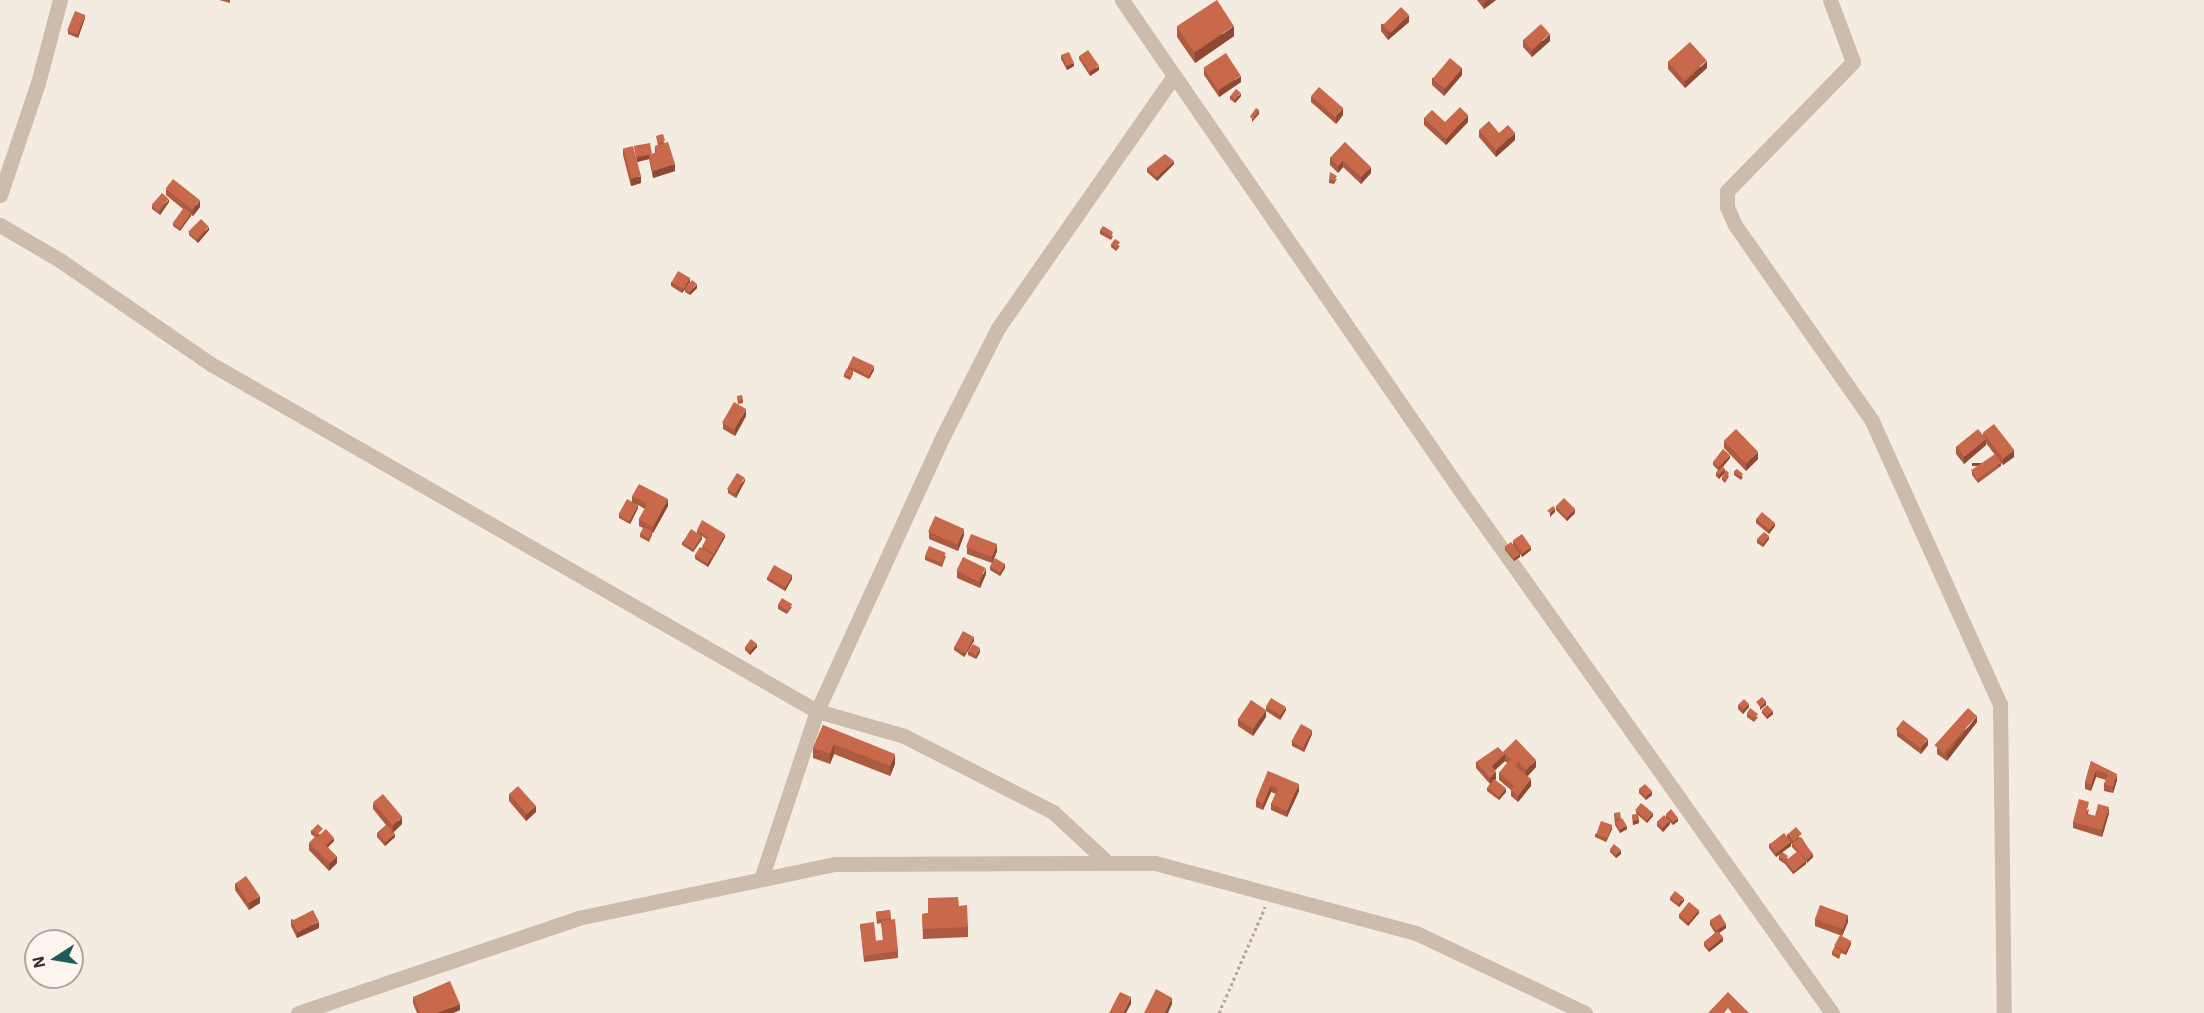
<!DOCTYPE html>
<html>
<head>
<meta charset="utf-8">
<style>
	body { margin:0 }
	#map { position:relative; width:2204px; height:1013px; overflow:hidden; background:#f4ebe1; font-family:"IBM Plex Sans",sans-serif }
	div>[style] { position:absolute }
	.path>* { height:3px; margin-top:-1.5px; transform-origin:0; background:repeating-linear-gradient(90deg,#b9a596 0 3px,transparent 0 6px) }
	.minor>* { height:15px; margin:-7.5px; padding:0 7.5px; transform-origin:7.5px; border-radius:7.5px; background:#cdbbac }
	.wall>* { inset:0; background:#ac5a40 }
	.shaded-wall>* { inset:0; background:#8c4a34; transform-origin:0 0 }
	.building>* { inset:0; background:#c8694b; transform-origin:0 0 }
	span { translate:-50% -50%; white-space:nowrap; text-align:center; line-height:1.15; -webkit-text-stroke:4.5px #fbf5ee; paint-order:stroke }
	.north { position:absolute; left:24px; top:929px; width:60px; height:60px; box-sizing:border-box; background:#fbf5ee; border:2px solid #aea6a0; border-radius:50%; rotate:258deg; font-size:16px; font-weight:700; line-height:24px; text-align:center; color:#3b302b }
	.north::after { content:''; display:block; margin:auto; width:21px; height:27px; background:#1f5a5e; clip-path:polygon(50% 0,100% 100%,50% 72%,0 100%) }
</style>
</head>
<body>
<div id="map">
	<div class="path">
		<i style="left:1219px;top:1013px;width:116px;rotate:-66.5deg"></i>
	</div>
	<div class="minor">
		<i style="left:1122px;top:0;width:595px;rotate:55.4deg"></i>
		<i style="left:1460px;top:490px;width:642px;rotate:54.58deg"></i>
		<i style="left:1830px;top:0;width:66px;rotate:69.6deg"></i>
		<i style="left:1853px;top:62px;width:180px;rotate:134.3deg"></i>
		<i style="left:1727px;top:191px;width:16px;rotate:90deg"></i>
		<i style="left:1727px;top:207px;width:20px;rotate:66deg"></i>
		<i style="left:1735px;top:225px;width:239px;rotate:55deg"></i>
		<i style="left:1872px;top:421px;width:311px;rotate:65.7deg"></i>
		<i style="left:2000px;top:704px;width:309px;rotate:89.3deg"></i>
		<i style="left:0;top:195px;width:118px;rotate:-71.3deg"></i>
		<i style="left:38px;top:83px;width:86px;rotate:-75.2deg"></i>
		<i style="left:0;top:225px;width:71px;rotate:30.5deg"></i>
		<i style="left:61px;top:261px;width:182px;rotate:34.5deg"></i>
		<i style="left:211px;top:364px;width:698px;rotate:29.8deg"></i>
		<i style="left:817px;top:711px;width:91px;rotate:16deg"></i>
		<i style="left:904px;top:736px;width:167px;rotate:27deg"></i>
		<i style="left:1053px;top:812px;width:75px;rotate:42.8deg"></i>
		<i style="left:761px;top:879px;width:177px;rotate:-71.6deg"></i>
		<i style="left:817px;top:711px;width:302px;rotate:-65.4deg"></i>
		<i style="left:943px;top:436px;width:121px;rotate:-63deg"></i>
		<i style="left:998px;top:328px;width:307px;rotate:-55.1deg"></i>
		<i style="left:298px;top:1013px;width:296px;rotate:-18.7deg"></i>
		<i style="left:578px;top:918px;width:262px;rotate:-11.9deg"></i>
		<i style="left:834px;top:864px;width:274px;rotate:-0.2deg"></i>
		<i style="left:1108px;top:863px;width:47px"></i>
		<i style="left:1155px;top:863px;width:270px;rotate:15deg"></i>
		<i style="left:1416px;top:933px;width:187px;rotate:25.3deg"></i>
	</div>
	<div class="wall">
		<i style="clip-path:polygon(219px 0,230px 0,230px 3px)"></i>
		<i style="clip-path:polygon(1477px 0,1496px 0,1484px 9px)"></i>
		<i style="clip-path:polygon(85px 18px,78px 38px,68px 34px,68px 31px)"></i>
		<i style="clip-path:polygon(1409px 22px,1388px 40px,1381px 31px,1381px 24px)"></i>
		<i style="clip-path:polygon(1177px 27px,1234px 36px,1195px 63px,1177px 37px)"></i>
		<i style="clip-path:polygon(1523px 40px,1550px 41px,1532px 57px,1523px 47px)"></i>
		<i style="clip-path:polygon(1061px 55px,1074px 66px,1067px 70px,1061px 59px)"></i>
		<i style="clip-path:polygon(1079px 56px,1099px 70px,1090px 76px,1079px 59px)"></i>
		<i style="clip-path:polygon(1668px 62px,1707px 68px,1685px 88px,1668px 69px)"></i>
		<i style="clip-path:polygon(1204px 68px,1241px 82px,1219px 97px,1204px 75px)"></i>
		<i style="clip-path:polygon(1462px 75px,1444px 96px,1432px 85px,1432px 78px)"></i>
		<i style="clip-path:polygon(1230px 96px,1241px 96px,1235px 103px,1230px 99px)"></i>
		<i style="clip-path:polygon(1311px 96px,1343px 115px,1336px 124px,1311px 102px)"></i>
		<i style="clip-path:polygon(1424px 118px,1445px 122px,1468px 122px,1446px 145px,1424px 125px)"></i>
		<i style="clip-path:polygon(1479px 130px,1499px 133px,1515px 140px,1496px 157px,1479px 137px)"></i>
		<i style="clip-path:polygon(656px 136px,665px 143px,675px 171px,653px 178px,649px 159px,637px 162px,634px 146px,652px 154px,655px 153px,655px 146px,658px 145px)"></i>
		<i style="clip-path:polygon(1345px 142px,1371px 173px,1361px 184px,1343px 167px,1338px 173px,1330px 165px,1330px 158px)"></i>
		<i style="clip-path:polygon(623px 148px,641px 183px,631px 186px,623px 155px)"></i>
		<i style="clip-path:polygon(1174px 164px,1157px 181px,1147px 172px,1147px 168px)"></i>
		<i style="clip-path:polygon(1337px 179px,1334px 184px,1329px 183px,1329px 180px)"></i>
		<i style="clip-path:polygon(166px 189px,200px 207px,193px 216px,191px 215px,180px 231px,173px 226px,173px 223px,183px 209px,166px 195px)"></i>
		<i style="clip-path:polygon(169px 202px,160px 215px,152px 209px,152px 206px)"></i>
		<i style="clip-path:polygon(209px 230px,198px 243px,189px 235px,189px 232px)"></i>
		<i style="clip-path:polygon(1100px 230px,1113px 236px,1111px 240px,1100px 234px)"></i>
		<i style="clip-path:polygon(1111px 244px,1120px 246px,1116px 251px,1111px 247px)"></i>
		<i style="clip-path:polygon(671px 282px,690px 282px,686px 287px,697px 288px,690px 295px,685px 292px,685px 289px,682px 293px,671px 286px)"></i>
		<i style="clip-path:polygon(848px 366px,874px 370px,869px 379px,853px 371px,853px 374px,850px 380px,844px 377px,844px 374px,848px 369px)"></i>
		<i style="clip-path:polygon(737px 396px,743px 400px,743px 403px,738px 404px)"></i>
		<i style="clip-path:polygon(746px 416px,735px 436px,723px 429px,723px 423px)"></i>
		<i style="clip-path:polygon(1983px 433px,2014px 457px,2003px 465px,2001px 463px,2001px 466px,1978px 483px,1972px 475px,1972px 472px,1995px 455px,1986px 443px,1986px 445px,1964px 464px,1956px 454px,1956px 447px,1983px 436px)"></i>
		<i style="clip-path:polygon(1724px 441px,1758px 459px,1746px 471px,1724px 448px)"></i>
		<i style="clip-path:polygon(1730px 458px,1723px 467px,1725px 472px,1729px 476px,1725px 483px,1722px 480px,1722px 477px,1725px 472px,1719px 479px,1716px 476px,1716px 473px,1718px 470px,1713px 465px,1713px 462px)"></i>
		<i style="clip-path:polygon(1734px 471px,1743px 477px,1741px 480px,1734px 475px)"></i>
		<i style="clip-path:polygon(745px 481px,736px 498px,728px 493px,728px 490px)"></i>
		<i style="clip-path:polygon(632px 496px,668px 506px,653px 533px,652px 533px,652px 535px,649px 542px,640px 537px,640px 534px,643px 528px,639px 526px,639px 519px,645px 509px,638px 505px,638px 508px,630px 524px,619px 518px,619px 515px,632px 502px)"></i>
		<i style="clip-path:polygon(1556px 507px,1575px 513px,1567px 521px,1556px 510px)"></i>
		<i style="clip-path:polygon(1756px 519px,1775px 526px,1769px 534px,1756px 523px)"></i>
		<i style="clip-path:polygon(697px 530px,725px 537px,708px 567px,695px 559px,695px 556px,702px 548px,706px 539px,702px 536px,702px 539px,693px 552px,682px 545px,682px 542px,697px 533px)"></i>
		<i style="clip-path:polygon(929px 532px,964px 535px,958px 551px,929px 539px)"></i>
		<i style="clip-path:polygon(1757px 539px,1769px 539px,1763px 547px,1757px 543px)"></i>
		<i style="clip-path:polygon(1513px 541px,1531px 550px,1522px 557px,1520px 554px,1520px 557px,1514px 561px,1505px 550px,1505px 547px,1513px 545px)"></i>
		<i style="clip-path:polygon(967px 547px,997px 551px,993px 561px,1005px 568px,1000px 576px,990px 570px,990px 567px,992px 563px,967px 554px)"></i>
		<i style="clip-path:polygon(925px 556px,946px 556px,942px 567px,925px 560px)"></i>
		<i style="clip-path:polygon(957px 571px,986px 574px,980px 588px,957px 578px)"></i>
		<i style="clip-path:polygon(767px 577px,792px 579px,785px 591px,767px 580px)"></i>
		<i style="clip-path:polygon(778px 605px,792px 607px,787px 614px,778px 609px)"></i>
		<i style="clip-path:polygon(974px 641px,964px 657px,954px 650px,954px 647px)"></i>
		<i style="clip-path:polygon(745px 647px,757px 647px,750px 655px,745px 650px)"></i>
		<i style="clip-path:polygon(968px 651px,980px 652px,976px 659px,968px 655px)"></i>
		<i style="clip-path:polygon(1738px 705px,1749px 707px,1743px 714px,1738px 709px)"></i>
		<i style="clip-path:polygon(1266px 707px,1286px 710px,1280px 720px,1266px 711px)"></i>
		<i style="clip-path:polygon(1762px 710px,1773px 714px,1767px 719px,1762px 713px)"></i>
		<i style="clip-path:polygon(1747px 713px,1758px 717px,1754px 722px,1747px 717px)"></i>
		<i style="clip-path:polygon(1266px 717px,1253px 736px,1238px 726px,1238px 719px)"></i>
		<i style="clip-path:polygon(1977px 722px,1947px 761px,1937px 754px,1937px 747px)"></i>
		<i style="clip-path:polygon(823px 725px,895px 764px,890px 776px,834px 754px,830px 764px,813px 758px,813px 748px)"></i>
		<i style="clip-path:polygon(1897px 730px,1928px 745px,1921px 754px,1897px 736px)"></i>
		<i style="clip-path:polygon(1312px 734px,1304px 752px,1292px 746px,1292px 742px)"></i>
		<i style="clip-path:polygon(1503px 752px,1536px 767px,1528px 776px,1531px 786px,1518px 802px,1511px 796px,1511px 790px,1499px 780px,1499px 773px,1507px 763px,1505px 761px,1495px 770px,1496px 779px,1495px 780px,1506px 792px,1499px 800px,1487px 791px,1487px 788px,1490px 784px,1476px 768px,1476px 762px)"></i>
		<i style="clip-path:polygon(2091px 761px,2117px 780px,2113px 793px,2104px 791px,2104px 784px,2106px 780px,2096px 777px,2091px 791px,2085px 789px,2085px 782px)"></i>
		<i style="clip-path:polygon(1268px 771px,1299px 791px,1287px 817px,1271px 810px,1271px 804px,1276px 794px,1271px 792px,1263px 810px,1256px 807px,1256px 800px)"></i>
		<i style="clip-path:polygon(1639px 789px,1652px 795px,1646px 800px,1639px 793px)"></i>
		<i style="clip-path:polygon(509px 794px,536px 812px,526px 821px,509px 801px)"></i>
		<i style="clip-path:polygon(373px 803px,402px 824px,393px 832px,395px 837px,385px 846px,377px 837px,377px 833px,386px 825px,373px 809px)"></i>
		<i style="clip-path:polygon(2089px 809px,2088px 814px,2095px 816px,2109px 813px,2102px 837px,2073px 828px,2073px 822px)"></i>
		<i style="clip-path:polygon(1636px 810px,1653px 816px,1647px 823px,1638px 815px,1639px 823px,1633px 825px,1632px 815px,1637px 814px,1636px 813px)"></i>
		<i style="clip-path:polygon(1614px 813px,1621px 819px,1627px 829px,1620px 833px,1615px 825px)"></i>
		<i style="clip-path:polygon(1666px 814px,1678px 821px,1673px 825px,1670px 822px,1670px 824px,1663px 832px,1657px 826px,1657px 822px,1666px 817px)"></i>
		<i style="clip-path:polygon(1612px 829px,1606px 842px,1595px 837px,1595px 834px)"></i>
		<i style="clip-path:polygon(311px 830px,334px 841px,328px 847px,337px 863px,329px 871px,309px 850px,309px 843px,315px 837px,311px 834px)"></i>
		<i style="clip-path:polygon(evenodd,1787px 834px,1802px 838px,1813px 857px,1807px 863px,1806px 861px,1806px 864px,1793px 874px,1785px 864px,1779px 860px,1779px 856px,1780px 854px,1776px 857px,1769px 848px,1769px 844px,1787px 837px,1787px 834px,1791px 843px,1792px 845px,1792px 847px,1797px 852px,1788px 859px,1782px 852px,1791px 846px,1791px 843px)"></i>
		<i style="clip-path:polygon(1610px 849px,1621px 854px,1616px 858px,1610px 852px)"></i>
		<i style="clip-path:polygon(235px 883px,260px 903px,249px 910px,235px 890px)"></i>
		<i style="clip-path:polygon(1670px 897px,1684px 901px,1679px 907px,1670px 900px)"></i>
		<i style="clip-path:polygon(928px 898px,959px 906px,968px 927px,968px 937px,923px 939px,922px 914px,928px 913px)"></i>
		<i style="clip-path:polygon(890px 910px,891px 920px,898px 951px,898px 958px,864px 962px,860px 924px,876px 941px,883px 940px,881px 923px,877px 924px,876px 912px)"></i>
		<i style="clip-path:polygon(1699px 913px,1688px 926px,1679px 918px,1679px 914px)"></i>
		<i style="clip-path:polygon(291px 919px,319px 928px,297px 938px,291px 926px)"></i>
		<i style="clip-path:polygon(1815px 919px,1848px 922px,1842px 936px,1815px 926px)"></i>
		<i style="clip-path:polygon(1710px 921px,1726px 928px,1719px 933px,1723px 941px,1709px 952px,1704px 946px,1704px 942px,1715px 933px,1710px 925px)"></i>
		<i style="clip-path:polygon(1851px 944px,1846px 955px,1841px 953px,1839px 959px,1832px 955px,1832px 952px,1835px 946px)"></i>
		<i style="clip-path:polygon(413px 997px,460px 1010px,453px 1013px,417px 1013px,413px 1003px)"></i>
	</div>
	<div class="shaded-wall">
		<i style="clip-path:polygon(1488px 0,1496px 0,1484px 9px,1484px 3px)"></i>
		<i style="clip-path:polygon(85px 15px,85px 18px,78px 38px,78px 34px)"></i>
		<i style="clip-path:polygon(1409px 15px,1409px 22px,1388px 40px,1388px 33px)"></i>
		<i style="clip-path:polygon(1234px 26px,1234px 36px,1195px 63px,1195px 53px)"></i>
		<i style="clip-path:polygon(1550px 34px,1550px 41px,1532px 57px,1532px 51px)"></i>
		<i style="clip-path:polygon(1707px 61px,1707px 68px,1685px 88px,1685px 82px)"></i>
		<i style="clip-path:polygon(1074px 63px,1074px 66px,1067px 70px,1067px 66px)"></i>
		<i style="clip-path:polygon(1099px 66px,1099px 70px,1090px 76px,1090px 72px)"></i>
		<i style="clip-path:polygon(1462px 68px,1462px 75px,1444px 96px,1444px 89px)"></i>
		<i style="clip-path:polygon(1241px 76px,1241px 82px,1219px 97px,1219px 90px)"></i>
		<i style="clip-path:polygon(1241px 93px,1241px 96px,1235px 103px,1235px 100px)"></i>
		<i style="clip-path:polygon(1343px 108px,1343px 115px,1336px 124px,1336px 117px)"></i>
		<i style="clip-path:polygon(1259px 110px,1259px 114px,1252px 122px,1252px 118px)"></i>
		<i style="clip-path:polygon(1468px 115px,1468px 122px,1446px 145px,1446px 139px)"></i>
		<i style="clip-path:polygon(1515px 133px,1515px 140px,1496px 157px,1496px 150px)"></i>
		<i style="clip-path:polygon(649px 155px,649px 159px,637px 162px,637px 158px)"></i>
		<i style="clip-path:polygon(1174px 161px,1174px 164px,1157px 181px,1157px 177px)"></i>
		<i style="clip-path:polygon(1343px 161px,1343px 167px,1338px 173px,1338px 166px)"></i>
		<i style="clip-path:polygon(675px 164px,675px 171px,653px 178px,653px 171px)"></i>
		<i style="clip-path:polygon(1371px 167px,1371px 173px,1361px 184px,1361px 177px)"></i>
		<i style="clip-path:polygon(641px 176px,641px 183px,631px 186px,631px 179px)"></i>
		<i style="clip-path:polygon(169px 199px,169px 202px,160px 215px,160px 212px)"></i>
		<i style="clip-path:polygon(200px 200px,200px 207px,193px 216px,193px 210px)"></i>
		<i style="clip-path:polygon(191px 213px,191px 216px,180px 231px,180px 228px)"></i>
		<i style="clip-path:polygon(209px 227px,209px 230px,198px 243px,198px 240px)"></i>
		<i style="clip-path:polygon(690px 278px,690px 282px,682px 293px,682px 290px)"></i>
		<i style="clip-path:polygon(697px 284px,697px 288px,690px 295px,690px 292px)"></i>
		<i style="clip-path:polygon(874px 366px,874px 370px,869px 379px,869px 376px)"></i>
		<i style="clip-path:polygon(746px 409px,746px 416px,735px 436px,735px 429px)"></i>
		<i style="clip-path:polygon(1986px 439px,1986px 445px,1964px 464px,1964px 457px)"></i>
		<i style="clip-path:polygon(2014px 450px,2014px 457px,2003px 465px,2003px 459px)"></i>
		<i style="clip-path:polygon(1758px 452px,1758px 459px,1746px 471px,1746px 464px)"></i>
		<i style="clip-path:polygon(1730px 455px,1730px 458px,1719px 470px,1719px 467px)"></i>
		<i style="left:2001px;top:463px;width:3px;height:29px;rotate:90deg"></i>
		<i style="clip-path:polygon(1725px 469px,1725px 472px,1719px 479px,1719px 475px)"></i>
		<i style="clip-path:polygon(745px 478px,745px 481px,736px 498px,736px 495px)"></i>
		<i style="clip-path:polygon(668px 499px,668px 506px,653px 533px,653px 527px)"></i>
		<i style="clip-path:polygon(638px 505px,638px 508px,630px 524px,630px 520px)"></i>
		<i style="clip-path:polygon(1555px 508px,1555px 512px,1550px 517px,1550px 513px)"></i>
		<i style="clip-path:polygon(1575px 509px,1575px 513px,1567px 521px,1567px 517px)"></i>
		<i style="clip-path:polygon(1775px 523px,1775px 526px,1769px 534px,1769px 530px)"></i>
		<i style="clip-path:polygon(964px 529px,964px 535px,958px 551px,958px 544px)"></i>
		<i style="clip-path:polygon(725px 534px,725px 537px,714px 557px,714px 554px)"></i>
		<i style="clip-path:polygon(702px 536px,702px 539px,693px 552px,693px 549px)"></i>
		<i style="clip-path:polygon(1769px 536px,1769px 539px,1763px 547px,1763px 544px)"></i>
		<i style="clip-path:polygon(997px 544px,997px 551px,992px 564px,992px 557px)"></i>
		<i style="clip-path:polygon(1531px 547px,1531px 550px,1522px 557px,1522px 554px)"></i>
		<i style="clip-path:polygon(1520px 554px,1520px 557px,1514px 561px,1514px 558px)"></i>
		<i style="clip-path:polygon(713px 555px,713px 558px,708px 567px,708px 564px)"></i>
		<i style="clip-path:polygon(1005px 564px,1005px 568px,1000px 576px,1000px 573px)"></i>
		<i style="clip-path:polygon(986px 568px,986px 574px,980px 588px,980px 582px)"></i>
		<i style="clip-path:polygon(792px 575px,792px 579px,785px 591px,785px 588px)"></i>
		<i style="clip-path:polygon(974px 637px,974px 641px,964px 657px,964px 653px)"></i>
		<i style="clip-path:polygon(757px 644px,757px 647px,750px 655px,750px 651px)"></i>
		<i style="clip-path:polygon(980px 648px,980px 652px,976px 659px,976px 656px)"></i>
		<i style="clip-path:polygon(1766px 701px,1766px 705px,1760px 710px,1760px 707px)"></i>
		<i style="clip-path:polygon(1749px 704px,1749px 707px,1743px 714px,1743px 710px)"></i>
		<i style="clip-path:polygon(1286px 707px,1286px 710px,1280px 720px,1280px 716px)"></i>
		<i style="clip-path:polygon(1266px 710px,1266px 717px,1253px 736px,1253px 729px)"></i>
		<i style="clip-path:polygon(1773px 711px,1773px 714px,1767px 719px,1767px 716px)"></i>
		<i style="clip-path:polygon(1977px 716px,1977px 722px,1947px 761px,1947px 754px)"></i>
		<i style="clip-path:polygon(1312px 730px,1312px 734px,1304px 752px,1304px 748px)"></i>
		<i style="clip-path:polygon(1928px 739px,1928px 745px,1921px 754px,1921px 748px)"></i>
		<i style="clip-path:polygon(834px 744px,834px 754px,830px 764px,830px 754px)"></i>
		<i style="clip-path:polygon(895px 754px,895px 764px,890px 776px,890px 766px)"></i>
		<i style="clip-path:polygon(1505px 754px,1505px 761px,1492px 773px,1492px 766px)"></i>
		<i style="clip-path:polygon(1536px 760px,1536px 767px,1526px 777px,1526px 770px)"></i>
		<i style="clip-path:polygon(2096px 770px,2096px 777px,2091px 791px,2091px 785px)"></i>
		<i style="clip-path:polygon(1496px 772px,1496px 779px,1490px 785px,1490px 778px)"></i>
		<i style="clip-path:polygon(2117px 774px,2117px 780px,2113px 793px,2113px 787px)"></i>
		<i style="clip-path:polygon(1531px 779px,1531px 786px,1518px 802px,1518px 796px)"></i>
		<i style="clip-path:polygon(1299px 784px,1299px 791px,1287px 817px,1287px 811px)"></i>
		<i style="clip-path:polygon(1271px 785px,1271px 792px,1263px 810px,1263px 804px)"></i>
		<i style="clip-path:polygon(1506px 788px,1506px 792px,1499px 800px,1499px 797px)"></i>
		<i style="clip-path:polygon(1652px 791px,1652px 795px,1646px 800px,1646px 797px)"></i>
		<i style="clip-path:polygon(536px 806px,536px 812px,526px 821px,526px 814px)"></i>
		<i style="clip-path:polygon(2109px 807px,2109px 813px,2102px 837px,2102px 830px)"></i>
		<i style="clip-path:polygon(1653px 813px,1653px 816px,1647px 823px,1647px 819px)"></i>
		<i style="clip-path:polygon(402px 817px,402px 824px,393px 833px,393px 826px)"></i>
		<i style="clip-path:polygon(1678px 818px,1678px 821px,1673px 825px,1673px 822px)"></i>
		<i style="clip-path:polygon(1639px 820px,1639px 823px,1633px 825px,1633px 821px)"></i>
		<i style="clip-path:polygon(1670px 821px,1670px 824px,1663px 832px,1663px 828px)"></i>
		<i style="clip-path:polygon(1612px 825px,1612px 829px,1606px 842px,1606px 839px)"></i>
		<i style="clip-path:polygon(1627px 826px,1627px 829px,1620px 833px,1620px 830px)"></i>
		<i style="clip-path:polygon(395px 834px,395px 837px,385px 846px,385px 843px)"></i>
		<i style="clip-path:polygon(334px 838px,334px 841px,325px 850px,325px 846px)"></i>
		<i style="clip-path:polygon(1791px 842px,1791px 846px,1776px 857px,1776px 854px)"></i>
		<i style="clip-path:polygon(1621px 850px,1621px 854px,1616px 858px,1616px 855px)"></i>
		<i style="clip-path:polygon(1813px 854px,1813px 857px,1807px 863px,1807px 860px)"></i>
		<i style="clip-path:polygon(337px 856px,337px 863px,329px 871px,329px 864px)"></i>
		<i style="clip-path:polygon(1806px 861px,1806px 864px,1793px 874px,1793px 871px)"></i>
		<i style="clip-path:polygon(260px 896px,260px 903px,249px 910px,249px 903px)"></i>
		<i style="clip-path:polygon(1684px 898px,1684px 901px,1679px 907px,1679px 904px)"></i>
		<i style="clip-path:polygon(1699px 910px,1699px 913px,1688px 926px,1688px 923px)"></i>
		<i style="clip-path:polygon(1848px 915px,1848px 922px,1842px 936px,1842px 930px)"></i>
		<i style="clip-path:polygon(319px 922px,319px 928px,297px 938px,297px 931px)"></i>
		<i style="clip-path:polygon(1726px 924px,1726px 928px,1716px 935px,1716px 931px)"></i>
		<i style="clip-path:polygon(1723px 937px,1723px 941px,1709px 952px,1709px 948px)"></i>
		<i style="clip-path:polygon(1851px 941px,1851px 944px,1846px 955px,1846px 952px)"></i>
		<i style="clip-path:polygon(1131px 997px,1131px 1004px,1126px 1013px,1123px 1013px)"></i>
		<i style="clip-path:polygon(1172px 998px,1172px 1004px,1168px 1013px,1164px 1013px)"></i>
		<i style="clip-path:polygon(460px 1004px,460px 1010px,453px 1013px,437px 1013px)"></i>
	</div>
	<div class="building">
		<i style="left:1217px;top:0;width:31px;height:48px;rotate:57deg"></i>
		<i style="left:1401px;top:7px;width:11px;height:26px;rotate:45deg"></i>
		<i style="left:75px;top:11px;width:11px;height:21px;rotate:22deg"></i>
		<i style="left:1541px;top:24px;width:13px;height:24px;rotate:48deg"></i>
		<i style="left:1690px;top:42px;width:25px;height:30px;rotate:48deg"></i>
		<i style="left:1088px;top:50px;width:19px;height:11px;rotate:55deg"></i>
		<i style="clip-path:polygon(1069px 52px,1074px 63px,1067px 66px,1061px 55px)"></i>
		<i style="left:1226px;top:53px;width:27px;height:27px;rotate:57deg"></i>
		<i style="left:1450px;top:58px;width:16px;height:27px;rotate:40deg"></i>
		<i style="left:1319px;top:87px;width:32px;height:12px;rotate:41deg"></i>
		<i style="left:1236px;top:89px;width:6px;height:9px;rotate:39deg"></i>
		<i style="clip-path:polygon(1460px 107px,1468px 115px,1446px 139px,1424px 118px,1432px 110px,1445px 122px)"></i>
		<i style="left:1256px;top:108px;width:4px;height:11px;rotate:34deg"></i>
		<i style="clip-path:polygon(1489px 121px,1499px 133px,1508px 125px,1515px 133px,1496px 150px,1479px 130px)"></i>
		<i style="clip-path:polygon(663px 134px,665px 141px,659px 143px,656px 136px)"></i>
		<i style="clip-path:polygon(668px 142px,675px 164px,653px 171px,649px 155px,657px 152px,655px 146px)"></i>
		<i style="clip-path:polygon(1345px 142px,1371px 167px,1361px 177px,1343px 161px,1338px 166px,1330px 158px)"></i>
		<i style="left:650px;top:143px;width:11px;height:16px;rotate:80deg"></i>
		<i style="left:633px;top:146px;width:31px;height:10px;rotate:75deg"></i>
		<i style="clip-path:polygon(1165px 154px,1174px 161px,1157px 177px,1147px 168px)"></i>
		<i style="clip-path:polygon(1330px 172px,1337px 176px,1334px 181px,1329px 180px)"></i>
		<i style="left:173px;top:179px;width:34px;height:12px;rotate:38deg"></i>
		<i style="left:162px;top:193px;width:9px;height:16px;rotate:41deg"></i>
		<i style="left:184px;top:208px;width:9px;height:19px;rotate:36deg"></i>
		<i style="left:201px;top:219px;width:11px;height:18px;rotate:45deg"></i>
		<i style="clip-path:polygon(1103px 226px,1113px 232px,1111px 237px,1100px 230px)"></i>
		<i style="clip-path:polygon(1115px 239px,1120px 242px,1116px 248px,1111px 244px)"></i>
		<i style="left:678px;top:271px;width:14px;height:13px;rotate:30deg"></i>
		<i style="left:692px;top:280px;width:6px;height:11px;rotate:39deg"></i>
		<i style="left:853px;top:356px;width:23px;height:11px;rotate:25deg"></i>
		<i style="left:847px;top:368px;width:7px;height:7px;rotate:27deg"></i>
		<i style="left:742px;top:395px;width:5px;height:5px;rotate:79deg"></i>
		<i style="left:734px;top:402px;width:14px;height:24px;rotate:30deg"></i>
		<i style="left:1994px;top:424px;width:33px;height:14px;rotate:52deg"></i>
		<i style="left:1736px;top:429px;width:32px;height:17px;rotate:46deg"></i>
		<i style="left:1978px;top:429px;width:13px;height:28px;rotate:51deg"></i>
		<i style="clip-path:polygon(1723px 449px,1730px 455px,1719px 467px,1713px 462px)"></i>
		<i style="left:1995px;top:454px;width:11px;height:29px;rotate:56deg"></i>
		<i style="clip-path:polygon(1722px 466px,1725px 469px,1719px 475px,1716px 473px)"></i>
		<i style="clip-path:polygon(1737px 469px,1743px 474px,1741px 477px,1734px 471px)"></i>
		<i style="clip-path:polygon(1726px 470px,1729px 473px,1725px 480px,1722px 477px)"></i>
		<i style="left:737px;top:473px;width:9px;height:19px;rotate:32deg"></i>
		<i style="clip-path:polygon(639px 484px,668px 499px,653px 527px,639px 519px,647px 504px,632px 496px)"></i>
		<i style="left:1564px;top:498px;width:16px;height:12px;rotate:45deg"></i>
		<i style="left:627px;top:499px;width:13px;height:18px;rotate:29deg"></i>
		<i style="clip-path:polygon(1553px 506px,1555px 508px,1550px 513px,1547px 511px)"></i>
		<i style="left:1762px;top:512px;width:17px;height:9px;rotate:40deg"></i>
		<i style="left:935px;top:516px;width:32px;height:17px;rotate:24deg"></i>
		<i style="clip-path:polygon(702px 520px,725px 534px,714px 554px,702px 546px,708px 537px,697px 530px)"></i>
		<i style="left:644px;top:527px;width:9px;height:8px;rotate:27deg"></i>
		<i style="left:691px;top:529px;width:13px;height:16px;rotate:32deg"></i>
		<i style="clip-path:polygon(1764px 532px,1769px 536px,1763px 544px,1757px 539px)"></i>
		<i style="left:971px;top:534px;width:28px;height:14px;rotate:21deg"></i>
		<i style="left:1522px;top:534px;width:16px;height:11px;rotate:55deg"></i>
		<i style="left:1511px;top:542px;width:15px;height:8px;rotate:53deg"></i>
		<i style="left:929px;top:546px;width:18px;height:11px;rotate:22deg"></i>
		<i style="left:700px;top:547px;width:15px;height:10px;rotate:32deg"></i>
		<i style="left:963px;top:557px;width:25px;height:15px;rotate:26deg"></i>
		<i style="left:995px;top:558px;width:12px;height:10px;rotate:31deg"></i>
		<i style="left:774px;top:565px;width:21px;height:14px;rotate:29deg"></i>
		<i style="left:782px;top:598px;width:12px;height:8px;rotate:31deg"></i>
		<i style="left:963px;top:631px;width:13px;height:18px;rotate:29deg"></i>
		<i style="clip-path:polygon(751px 639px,757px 644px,750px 651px,745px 647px)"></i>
		<i style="clip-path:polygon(973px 644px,980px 648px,976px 656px,968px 651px)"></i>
		<i style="clip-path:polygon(1762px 697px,1766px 701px,1760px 707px,1756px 702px)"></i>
		<i style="left:1271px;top:698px;width:17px;height:10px;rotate:31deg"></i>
		<i style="left:1744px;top:699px;width:7px;height:8px;rotate:45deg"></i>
		<i style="left:1251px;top:700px;width:18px;height:23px;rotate:34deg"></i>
		<i style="clip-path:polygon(1767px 705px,1773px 711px,1767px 716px,1762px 710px)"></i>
		<i style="clip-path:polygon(1750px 708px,1758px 714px,1754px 719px,1747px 713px)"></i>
		<i style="left:1968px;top:708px;width:12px;height:50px;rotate:42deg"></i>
		<i style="left:1903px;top:720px;width:31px;height:12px;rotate:37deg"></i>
		<i style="left:1301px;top:724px;width:13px;height:20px;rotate:29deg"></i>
		<i style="clip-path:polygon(823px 725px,895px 754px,890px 766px,834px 744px,830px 754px,813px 748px)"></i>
		<i style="clip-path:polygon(1516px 739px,1536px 760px,1526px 770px,1519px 762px,1515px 766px,1531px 779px,1518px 796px,1511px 790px,1514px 786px,1499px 773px,1510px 760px,1513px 762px,1505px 754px,1492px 766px,1496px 772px,1490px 778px,1476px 762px,1498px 747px,1503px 752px)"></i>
		<i style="clip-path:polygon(2091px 761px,2117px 774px,2113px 787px,2104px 784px,2108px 774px,2096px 770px,2091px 785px,2085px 782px)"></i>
		<i style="clip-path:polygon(1268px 771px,1299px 784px,1287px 811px,1271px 804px,1278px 788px,1271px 785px,1263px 804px,1256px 800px)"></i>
		<i style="left:1494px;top:779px;width:15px;height:11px;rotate:37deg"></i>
		<i style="clip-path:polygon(1645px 784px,1652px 791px,1646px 797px,1639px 789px)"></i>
		<i style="left:518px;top:786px;width:27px;height:12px;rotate:48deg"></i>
		<i style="left:383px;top:794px;width:30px;height:13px;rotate:50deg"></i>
		<i style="clip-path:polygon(2079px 799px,2089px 802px,2086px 814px,2095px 816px,2098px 804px,2109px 807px,2102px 830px,2073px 822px)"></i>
		<i style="left:1641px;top:803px;width:16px;height:9px;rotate:40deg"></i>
		<i style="clip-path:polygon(1671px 809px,1678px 818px,1673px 822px,1666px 814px)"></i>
		<i style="left:1620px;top:812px;width:6px;height:6px;rotate:81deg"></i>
		<i style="left:1638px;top:814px;width:6px;height:6px;rotate:81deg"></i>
		<i style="left:1664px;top:815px;width:8px;height:10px;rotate:45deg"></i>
		<i style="left:1622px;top:818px;width:9px;height:8px;rotate:58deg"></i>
		<i style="left:1601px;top:821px;width:12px;height:14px;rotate:20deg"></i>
		<i style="left:318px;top:824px;width:7px;height:9px;rotate:45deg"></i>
		<i style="left:387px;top:825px;width:12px;height:13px;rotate:48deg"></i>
		<i style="left:1796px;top:827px;width:9px;height:11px;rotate:49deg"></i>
		<i style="left:326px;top:829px;width:12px;height:12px;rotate:48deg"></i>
		<i style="left:1784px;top:833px;width:11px;height:19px;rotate:52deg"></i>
		<i style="left:316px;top:836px;width:29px;height:10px;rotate:44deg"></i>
		<i style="clip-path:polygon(1800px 837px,1813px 854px,1807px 860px,1792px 844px)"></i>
		<i style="clip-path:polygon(1614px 844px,1621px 850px,1616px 855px,1610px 849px)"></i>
		<i style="left:1798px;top:851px;width:13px;height:16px;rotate:51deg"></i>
		<i style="clip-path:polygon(1782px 852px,1788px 856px,1785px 861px,1779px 856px)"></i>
		<i style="left:246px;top:876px;width:24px;height:13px;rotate:55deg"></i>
		<i style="left:1675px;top:891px;width:11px;height:8px;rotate:38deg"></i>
		<i style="clip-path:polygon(958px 897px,959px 906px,967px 905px,968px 927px,923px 929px,922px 914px,928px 913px,928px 898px)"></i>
		<i style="left:1689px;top:902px;width:13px;height:16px;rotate:39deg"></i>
		<i style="left:1820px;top:905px;width:30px;height:15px;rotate:20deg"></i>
		<i style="left:313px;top:910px;width:13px;height:24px;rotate:63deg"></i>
		<i style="left:890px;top:910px;width:8px;height:14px;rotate:83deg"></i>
		<i style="left:1720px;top:914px;width:12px;height:12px;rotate:59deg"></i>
		<i style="clip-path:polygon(895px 919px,898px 951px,864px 956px,860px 924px,874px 922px,876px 941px,884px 940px,881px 921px)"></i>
		<i style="left:1718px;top:931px;width:8px;height:18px;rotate:50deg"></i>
		<i style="left:1840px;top:935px;width:13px;height:12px;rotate:29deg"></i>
		<i style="clip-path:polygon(1835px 947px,1841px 951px,1839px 956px,1832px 952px)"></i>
		<i style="clip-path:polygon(450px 981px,460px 1004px,437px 1013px,420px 1013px,413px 997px)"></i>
		<i style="clip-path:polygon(1156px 989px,1172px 998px,1164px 1013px,1144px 1013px)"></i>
		<i style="clip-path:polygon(1120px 992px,1131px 997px,1123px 1013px,1109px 1013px)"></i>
		<i style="clip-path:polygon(1728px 992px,1749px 1013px,1732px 1013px,1728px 1008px,1724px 1013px,1708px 1013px)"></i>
	</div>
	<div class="north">N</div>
</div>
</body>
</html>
